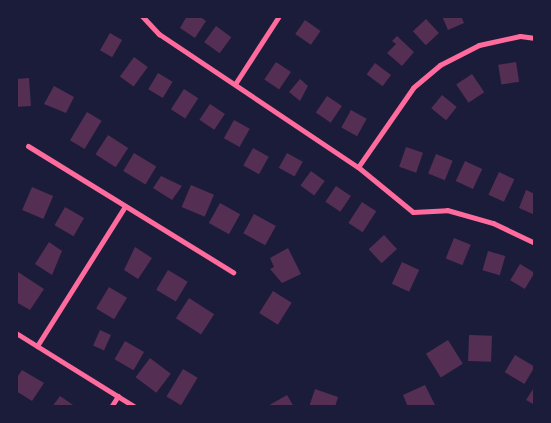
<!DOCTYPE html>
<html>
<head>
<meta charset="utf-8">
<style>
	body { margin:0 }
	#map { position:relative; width:551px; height:423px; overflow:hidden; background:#1b1b3a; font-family:"Source Sans 3",sans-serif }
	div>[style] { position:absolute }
	.building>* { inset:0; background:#542f53; transform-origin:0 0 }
	.minor>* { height:5px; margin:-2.5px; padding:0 2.5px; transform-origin:2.5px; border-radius:2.5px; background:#ff6b9d }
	span { translate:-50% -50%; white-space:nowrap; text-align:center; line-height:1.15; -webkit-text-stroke:4px #1b1b3a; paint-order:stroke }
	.frame { position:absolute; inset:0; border:18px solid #1b1b3a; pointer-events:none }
</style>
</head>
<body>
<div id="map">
	<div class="building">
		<i style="clip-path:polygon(187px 16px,199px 16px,206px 21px,195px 38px,180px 28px)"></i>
		<i style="clip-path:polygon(442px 16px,461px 16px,464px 23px,448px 30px)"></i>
		<i style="left:426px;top:19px;width:19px;height:18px;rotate:47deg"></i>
		<i style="left:305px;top:20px;width:19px;height:17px;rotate:35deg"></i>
		<i style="left:216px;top:26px;width:19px;height:20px;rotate:36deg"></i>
		<i style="left:110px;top:33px;width:14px;height:20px;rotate:30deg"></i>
		<i style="clip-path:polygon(397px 36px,414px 52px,402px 66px,387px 53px,396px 44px,392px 41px)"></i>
		<i style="left:134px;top:57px;width:17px;height:24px;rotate:36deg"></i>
		<i style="left:276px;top:62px;width:18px;height:21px;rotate:34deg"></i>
		<i style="left:516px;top:62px;width:20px;height:18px;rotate:81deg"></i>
		<i style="left:375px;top:63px;width:20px;height:14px;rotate:37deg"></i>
		<i style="left:158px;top:73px;width:17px;height:19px;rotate:31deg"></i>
		<i style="left:472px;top:74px;width:22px;height:19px;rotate:56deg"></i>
		<i style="left:29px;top:78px;width:28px;height:13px;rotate:86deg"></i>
		<i style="clip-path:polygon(300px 79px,308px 86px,300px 101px,289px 92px)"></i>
		<i style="clip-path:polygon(54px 86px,74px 97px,66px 113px,44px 104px)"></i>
		<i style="left:184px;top:89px;width:17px;height:24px;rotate:33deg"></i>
		<i style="left:442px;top:95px;width:19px;height:17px;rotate:39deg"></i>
		<i style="left:327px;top:96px;width:18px;height:20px;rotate:34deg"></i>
		<i style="left:210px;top:104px;width:18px;height:19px;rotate:34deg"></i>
		<i style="left:351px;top:110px;width:18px;height:20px;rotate:29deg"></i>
		<i style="left:87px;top:112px;width:17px;height:33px;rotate:31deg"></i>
		<i style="left:234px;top:120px;width:18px;height:21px;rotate:29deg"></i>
		<i style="left:108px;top:135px;width:24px;height:23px;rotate:33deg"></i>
		<i style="left:406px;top:147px;width:18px;height:21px;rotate:19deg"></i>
		<i style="left:253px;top:148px;width:18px;height:20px;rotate:29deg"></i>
		<i style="left:134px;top:153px;width:26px;height:21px;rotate:31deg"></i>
		<i style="left:287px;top:153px;width:18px;height:17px;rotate:29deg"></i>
		<i style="left:436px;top:154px;width:18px;height:21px;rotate:22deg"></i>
		<i style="left:465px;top:161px;width:19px;height:22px;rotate:25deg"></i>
		<i style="left:311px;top:171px;width:17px;height:18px;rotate:36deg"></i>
		<i style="left:499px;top:172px;width:17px;height:25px;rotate:25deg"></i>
		<i style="clip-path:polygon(161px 176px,182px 186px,172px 200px,153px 188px)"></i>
		<i style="left:191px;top:185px;width:25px;height:24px;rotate:23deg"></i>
		<i style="left:336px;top:186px;width:18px;height:19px;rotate:34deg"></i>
		<i style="left:32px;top:187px;width:23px;height:25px;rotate:23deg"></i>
		<i style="clip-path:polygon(526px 190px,535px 194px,535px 215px,519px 208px)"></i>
		<i style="left:362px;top:202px;width:17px;height:25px;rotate:33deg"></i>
		<i style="left:220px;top:203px;width:23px;height:23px;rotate:29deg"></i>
		<i style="left:65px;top:207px;width:22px;height:21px;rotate:30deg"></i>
		<i style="left:254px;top:214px;width:25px;height:22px;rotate:29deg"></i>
		<i style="left:384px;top:235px;width:19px;height:21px;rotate:47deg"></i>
		<i style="left:454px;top:238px;width:18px;height:22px;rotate:22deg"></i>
		<i style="clip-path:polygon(49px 242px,62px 251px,52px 275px,35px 264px)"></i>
		<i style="clip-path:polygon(135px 247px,152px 258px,138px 279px,124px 270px)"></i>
		<i style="clip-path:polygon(288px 248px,301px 274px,282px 283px,270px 269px,274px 267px,270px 258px)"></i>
		<i style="left:488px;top:251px;width:18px;height:20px;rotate:16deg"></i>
		<i style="left:402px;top:262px;width:19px;height:24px;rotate:25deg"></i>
		<i style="left:520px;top:264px;width:17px;height:19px;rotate:31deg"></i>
		<i style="left:168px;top:270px;width:23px;height:23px;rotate:31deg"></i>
		<i style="clip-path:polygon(18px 272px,44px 289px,30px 310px,16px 302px)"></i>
		<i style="left:109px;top:287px;width:21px;height:25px;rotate:31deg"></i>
		<i style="left:273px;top:291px;width:22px;height:26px;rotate:32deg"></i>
		<i style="left:189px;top:298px;width:30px;height:24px;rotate:33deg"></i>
		<i style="left:100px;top:330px;width:12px;height:17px;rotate:24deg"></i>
		<i style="left:469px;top:335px;width:23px;height:26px;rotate:2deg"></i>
		<i style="left:448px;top:340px;width:28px;height:26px;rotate:58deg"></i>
		<i style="left:125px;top:341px;width:22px;height:21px;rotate:30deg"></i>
		<i style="left:515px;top:355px;width:23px;height:20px;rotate:31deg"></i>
		<i style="left:150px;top:358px;width:26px;height:24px;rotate:37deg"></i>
		<i style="left:183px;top:369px;width:17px;height:32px;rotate:31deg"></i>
		<i style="clip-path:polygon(22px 370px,44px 383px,32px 401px,16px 391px,16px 379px)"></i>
		<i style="clip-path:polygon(425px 385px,435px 405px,408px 407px,403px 395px)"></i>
		<i style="clip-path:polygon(535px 386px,535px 405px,526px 400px)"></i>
		<i style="clip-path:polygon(315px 389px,338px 397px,335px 407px,309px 407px)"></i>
		<i style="clip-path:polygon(287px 395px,294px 407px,266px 407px)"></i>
		<i style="clip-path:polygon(60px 396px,76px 407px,52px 407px)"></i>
	</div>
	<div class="minor">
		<i style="left:142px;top:16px;width:25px;rotate:47deg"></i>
		<i style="left:159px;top:34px;width:239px;rotate:33.8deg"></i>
		<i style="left:535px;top:38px;width:15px;rotate:-172deg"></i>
		<i style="left:520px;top:36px;width:42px;rotate:167.6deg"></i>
		<i style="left:479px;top:45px;width:44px;rotate:152.9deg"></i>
		<i style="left:440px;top:65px;width:35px;rotate:140deg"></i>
		<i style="left:413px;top:88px;width:96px;rotate:124.8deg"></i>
		<i style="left:358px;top:167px;width:71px;rotate:39.3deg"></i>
		<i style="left:413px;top:212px;width:34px;rotate:-3deg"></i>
		<i style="left:447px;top:210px;width:48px;rotate:15.8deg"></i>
		<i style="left:493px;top:223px;width:47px;rotate:25.5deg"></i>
		<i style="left:235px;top:84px;width:81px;rotate:-57.1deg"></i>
		<i style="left:28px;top:146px;width:241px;rotate:31.6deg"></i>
		<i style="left:16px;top:333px;width:140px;rotate:31.9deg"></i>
		<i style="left:37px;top:346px;width:163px;rotate:-57.8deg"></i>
		<i style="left:111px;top:407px;width:13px;rotate:-58deg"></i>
	</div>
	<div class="frame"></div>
</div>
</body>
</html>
